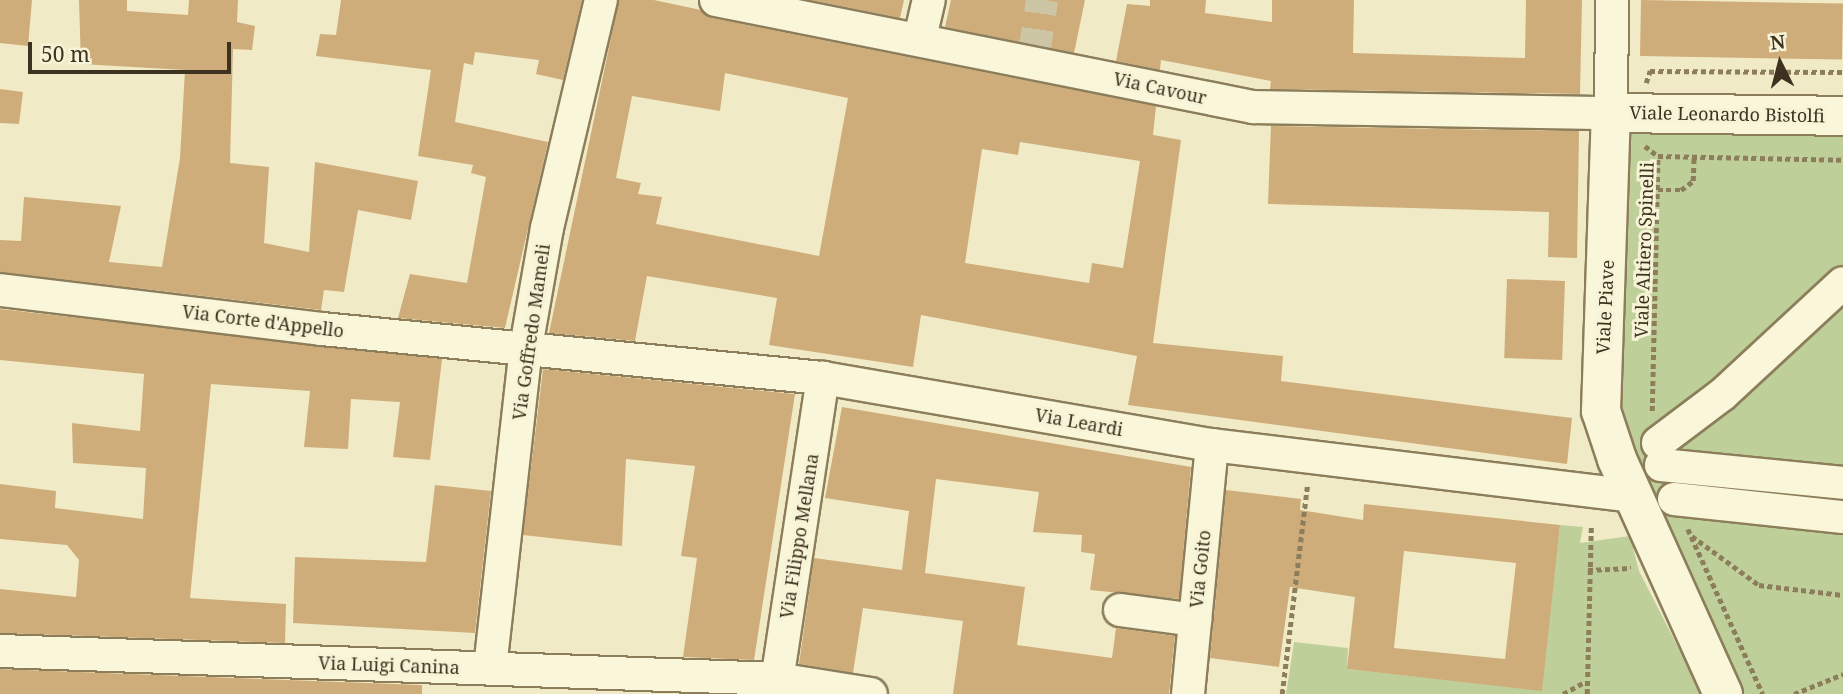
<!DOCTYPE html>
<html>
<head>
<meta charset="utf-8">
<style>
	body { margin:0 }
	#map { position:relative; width:1843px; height:694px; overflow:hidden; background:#f0ebc6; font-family:"Noto Serif",serif }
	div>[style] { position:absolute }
	.green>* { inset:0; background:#bfcf99 }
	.building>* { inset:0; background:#cfad7a; transform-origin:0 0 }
	.street-tunnel>* { height:32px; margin-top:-16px; transform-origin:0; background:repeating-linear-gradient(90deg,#ccc6a5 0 32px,transparent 0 48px) }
	.path>* { height:4.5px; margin-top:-2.25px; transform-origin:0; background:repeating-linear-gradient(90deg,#8c7e5b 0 5px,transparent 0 8.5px) }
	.roads { filter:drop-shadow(2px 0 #8c7e5b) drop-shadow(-2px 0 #8c7e5b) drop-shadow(0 2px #8c7e5b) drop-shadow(0 -2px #8c7e5b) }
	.street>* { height:32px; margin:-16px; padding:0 16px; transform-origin:16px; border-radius:16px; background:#faf6da }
	.secondary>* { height:38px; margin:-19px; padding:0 19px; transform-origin:19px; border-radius:19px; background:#faf6da }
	span { translate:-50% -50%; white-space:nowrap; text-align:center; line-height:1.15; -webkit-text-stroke:6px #f7f3d6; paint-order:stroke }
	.street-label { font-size:18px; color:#3c321f }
	.north { position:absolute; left:1745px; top:28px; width:70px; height:70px; -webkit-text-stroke:5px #f7f3d6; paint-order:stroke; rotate:354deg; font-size:19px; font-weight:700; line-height:28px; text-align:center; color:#3c321f }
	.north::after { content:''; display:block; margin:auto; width:24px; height:32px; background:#3c321f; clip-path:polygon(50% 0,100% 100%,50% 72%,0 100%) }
	.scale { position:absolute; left:28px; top:42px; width:203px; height:32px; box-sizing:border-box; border:4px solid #3c321f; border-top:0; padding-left:9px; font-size:21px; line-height:24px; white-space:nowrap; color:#3c321f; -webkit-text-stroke:5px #f7f3d6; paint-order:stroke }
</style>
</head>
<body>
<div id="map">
	<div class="green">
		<i style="clip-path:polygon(1620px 126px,1843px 129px,1843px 694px,1737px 694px,1627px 435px,1614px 360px)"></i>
		<i style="clip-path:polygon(1560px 525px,1583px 527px,1580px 543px,1630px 536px,1639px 571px,1702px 694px,1286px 694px,1294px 642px,1348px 648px,1347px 669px,1541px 690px)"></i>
	</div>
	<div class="building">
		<i style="clip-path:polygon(0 0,32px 0,28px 46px,0 43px)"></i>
		<i style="clip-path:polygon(79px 0,127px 0,127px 11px,188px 15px,189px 0,238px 0,237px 22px,255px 26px,252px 50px,233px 49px,230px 163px,269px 167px,264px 243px,309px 252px,315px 162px,418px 181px,411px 220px,358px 210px,344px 292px,324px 290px,321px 310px,0 272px,0 240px,21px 241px,24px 197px,121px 206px,109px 262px,162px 267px,180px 158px,185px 70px,81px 64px)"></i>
		<i style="clip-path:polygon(341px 0,582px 0,563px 80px,536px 74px,539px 60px,475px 52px,473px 65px,464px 63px,455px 122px,548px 142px,505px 328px,398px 318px,410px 274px,467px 283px,486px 177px,471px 173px,473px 165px,418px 156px,431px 70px,316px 56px,320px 34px,336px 35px)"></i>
		<i style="clip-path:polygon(evenodd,619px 0,654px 0,701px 10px,712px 18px,1156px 106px,1153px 135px,1181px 140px,1153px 343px,1283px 356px,1281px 381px,1572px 418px,1567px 464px,1128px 405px,1137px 356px,921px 315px,913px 367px,769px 345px,777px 298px,647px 276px,635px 341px,549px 333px,619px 0,725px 73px,848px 98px,819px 256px,656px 224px,662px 197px,638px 194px,641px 183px,616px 178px,632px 96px,720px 111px,725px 73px,619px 0,1020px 142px,1140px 161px,1123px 268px,1092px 263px,1089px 283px,965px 263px,982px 149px,1018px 155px,1020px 142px)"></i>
		<i style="clip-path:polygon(810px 0,904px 0,900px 18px)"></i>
		<i style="clip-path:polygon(951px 0,1085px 0,1074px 53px,945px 27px)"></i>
		<i style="clip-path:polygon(1150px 0,1206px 0,1205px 13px,1272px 22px,1272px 0,1354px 0,1353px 53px,1525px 58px,1526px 0,1582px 0,1580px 94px,1270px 89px,1271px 81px,1161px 60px,1160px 70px,1116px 61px,1127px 4px,1150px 6px)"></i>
		<i style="left:1641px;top:0;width:202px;height:56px;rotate:1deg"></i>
		<i style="clip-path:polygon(0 89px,23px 92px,19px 124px,0 123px)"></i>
		<i style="clip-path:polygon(1271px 126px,1579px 131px,1577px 258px,1548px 257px,1549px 212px,1268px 204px)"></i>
		<i style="left:1507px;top:279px;width:58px;height:79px;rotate:2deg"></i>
		<i style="clip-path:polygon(0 309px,442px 359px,430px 460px,393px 457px,400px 402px,351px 399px,348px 449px,304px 447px,310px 391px,211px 384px,190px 598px,286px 604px,285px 643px,0 633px,0 589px,76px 597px,79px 560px,67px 545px,0 539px,0 484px,56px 491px,55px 508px,143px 519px,146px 468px,73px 463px,72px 423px,140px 431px,144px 374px,0 360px)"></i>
		<i style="clip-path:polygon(543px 369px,795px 394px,754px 660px,683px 657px,697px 558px,681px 556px,695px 466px,626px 459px,622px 546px,523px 535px)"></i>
		<i style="clip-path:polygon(842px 407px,1191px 467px,1179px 599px,1090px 590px,1095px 554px,1081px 552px,1082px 535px,1033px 532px,1039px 492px,936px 479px,925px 573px,1025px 587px,1017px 645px,1112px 658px,1116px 628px,1175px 636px,1169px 694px,953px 694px,963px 621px,863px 608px,853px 673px,799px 664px,814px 558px,902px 570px,909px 511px,825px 498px)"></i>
		<i style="clip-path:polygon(435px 485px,491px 491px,475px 633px,293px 623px,295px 557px,426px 562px)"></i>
		<i style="clip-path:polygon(evenodd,1226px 490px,1301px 499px,1300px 510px,1363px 520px,1364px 504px,1560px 525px,1542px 691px,1347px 669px,1355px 597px,1290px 587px,1279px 667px,1210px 658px,1226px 490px,1404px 551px,1516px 563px,1505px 659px,1394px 648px,1404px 551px)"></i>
		<i style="clip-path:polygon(0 669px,422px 685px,422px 694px,0 694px)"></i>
	</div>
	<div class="street-tunnel">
		<i style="left:1033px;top:61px;width:62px;rotate:-81.6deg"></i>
	</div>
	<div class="path">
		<i style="left:1646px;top:83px;width:13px;rotate:-72deg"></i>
		<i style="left:1650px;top:71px;width:193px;rotate:0.3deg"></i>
		<i style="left:1645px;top:146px;width:16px;rotate:38deg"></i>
		<i style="left:1658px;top:190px;width:23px"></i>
		<i style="left:1681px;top:190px;width:15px;rotate:-37deg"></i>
		<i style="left:1693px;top:181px;width:25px;rotate:-88deg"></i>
		<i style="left:1652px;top:411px;width:255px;rotate:-88.7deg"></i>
		<i style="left:1658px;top:156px;width:185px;rotate:1.2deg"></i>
		<i style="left:1688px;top:529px;width:181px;rotate:65.6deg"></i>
		<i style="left:1692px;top:536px;width:83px;rotate:36.2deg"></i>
		<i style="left:1759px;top:585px;width:85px;rotate:6.8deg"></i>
		<i style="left:1588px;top:570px;width:43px;rotate:-2.7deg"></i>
		<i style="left:1282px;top:694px;width:209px;rotate:-83.1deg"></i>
		<i style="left:1563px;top:694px;width:26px;rotate:-29deg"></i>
		<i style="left:1587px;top:694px;width:168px;rotate:-88.6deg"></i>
		<i style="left:1794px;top:694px;width:53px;rotate:-22.2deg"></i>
	</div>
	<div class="roads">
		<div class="street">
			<i style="left:716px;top:0;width:548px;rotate:11.27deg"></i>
			<i style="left:1253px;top:107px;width:358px;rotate:1deg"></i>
			<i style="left:1611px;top:113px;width:113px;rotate:-89.5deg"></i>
			<i style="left:920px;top:38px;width:39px;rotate:-77deg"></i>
			<i style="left:0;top:290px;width:324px;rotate:6.9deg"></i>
			<i style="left:322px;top:329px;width:503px;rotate:5.59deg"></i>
			<i style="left:823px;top:378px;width:395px;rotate:9.8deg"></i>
			<i style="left:1212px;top:445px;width:424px;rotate:6.9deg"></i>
			<i style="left:1658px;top:443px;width:81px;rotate:-37deg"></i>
			<i style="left:1723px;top:394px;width:163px;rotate:-42.8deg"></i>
			<i style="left:1661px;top:465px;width:183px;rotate:5.6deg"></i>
			<i style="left:1674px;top:499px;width:170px;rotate:6.1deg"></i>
			<i style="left:1120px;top:610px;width:76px;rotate:7.6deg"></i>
			<i style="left:0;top:651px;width:778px;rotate:2.06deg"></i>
			<i style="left:777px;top:679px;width:95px;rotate:9.1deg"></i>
			<i style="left:490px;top:668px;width:323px;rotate:-83.6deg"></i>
			<i style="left:526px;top:347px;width:121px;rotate:-80deg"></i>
			<i style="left:547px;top:228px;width:234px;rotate:-76.7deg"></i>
			<i style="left:775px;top:694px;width:320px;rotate:-81.4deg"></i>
			<i style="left:1188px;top:694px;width:250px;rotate:-84.5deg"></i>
		</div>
		<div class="secondary">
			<i style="left:1723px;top:694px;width:258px;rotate:-114.3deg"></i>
			<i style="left:1617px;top:459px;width:51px;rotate:-108.4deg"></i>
			<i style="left:1601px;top:411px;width:298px;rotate:-88.1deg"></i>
			<i style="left:1611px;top:113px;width:232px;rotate:0.7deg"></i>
		</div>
	</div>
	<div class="street-label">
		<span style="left:1160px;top:88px;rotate:12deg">Via Cavour</span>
		<span style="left:1727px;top:114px;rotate:1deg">Viale Leonardo Bistolfi</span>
		<span style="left:1644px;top:250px;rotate:-88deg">Viale Altiero Spinelli</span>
		<span style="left:1605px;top:307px;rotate:-87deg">Viale Piave</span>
		<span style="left:263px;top:321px;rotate:7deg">Via Corte d'Appello</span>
		<span style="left:531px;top:332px;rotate:-82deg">Via Goffredo Mameli</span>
		<span style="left:1079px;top:422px;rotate:10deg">Via Leardi</span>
		<span style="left:799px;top:536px;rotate:-81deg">Via Filippo Mellana</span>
		<span style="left:1200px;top:569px;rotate:-84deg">Via Goito</span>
		<span style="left:389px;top:665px;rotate:2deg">Via Luigi Canina</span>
	</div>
	<div class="north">N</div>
	<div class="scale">50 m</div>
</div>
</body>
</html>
